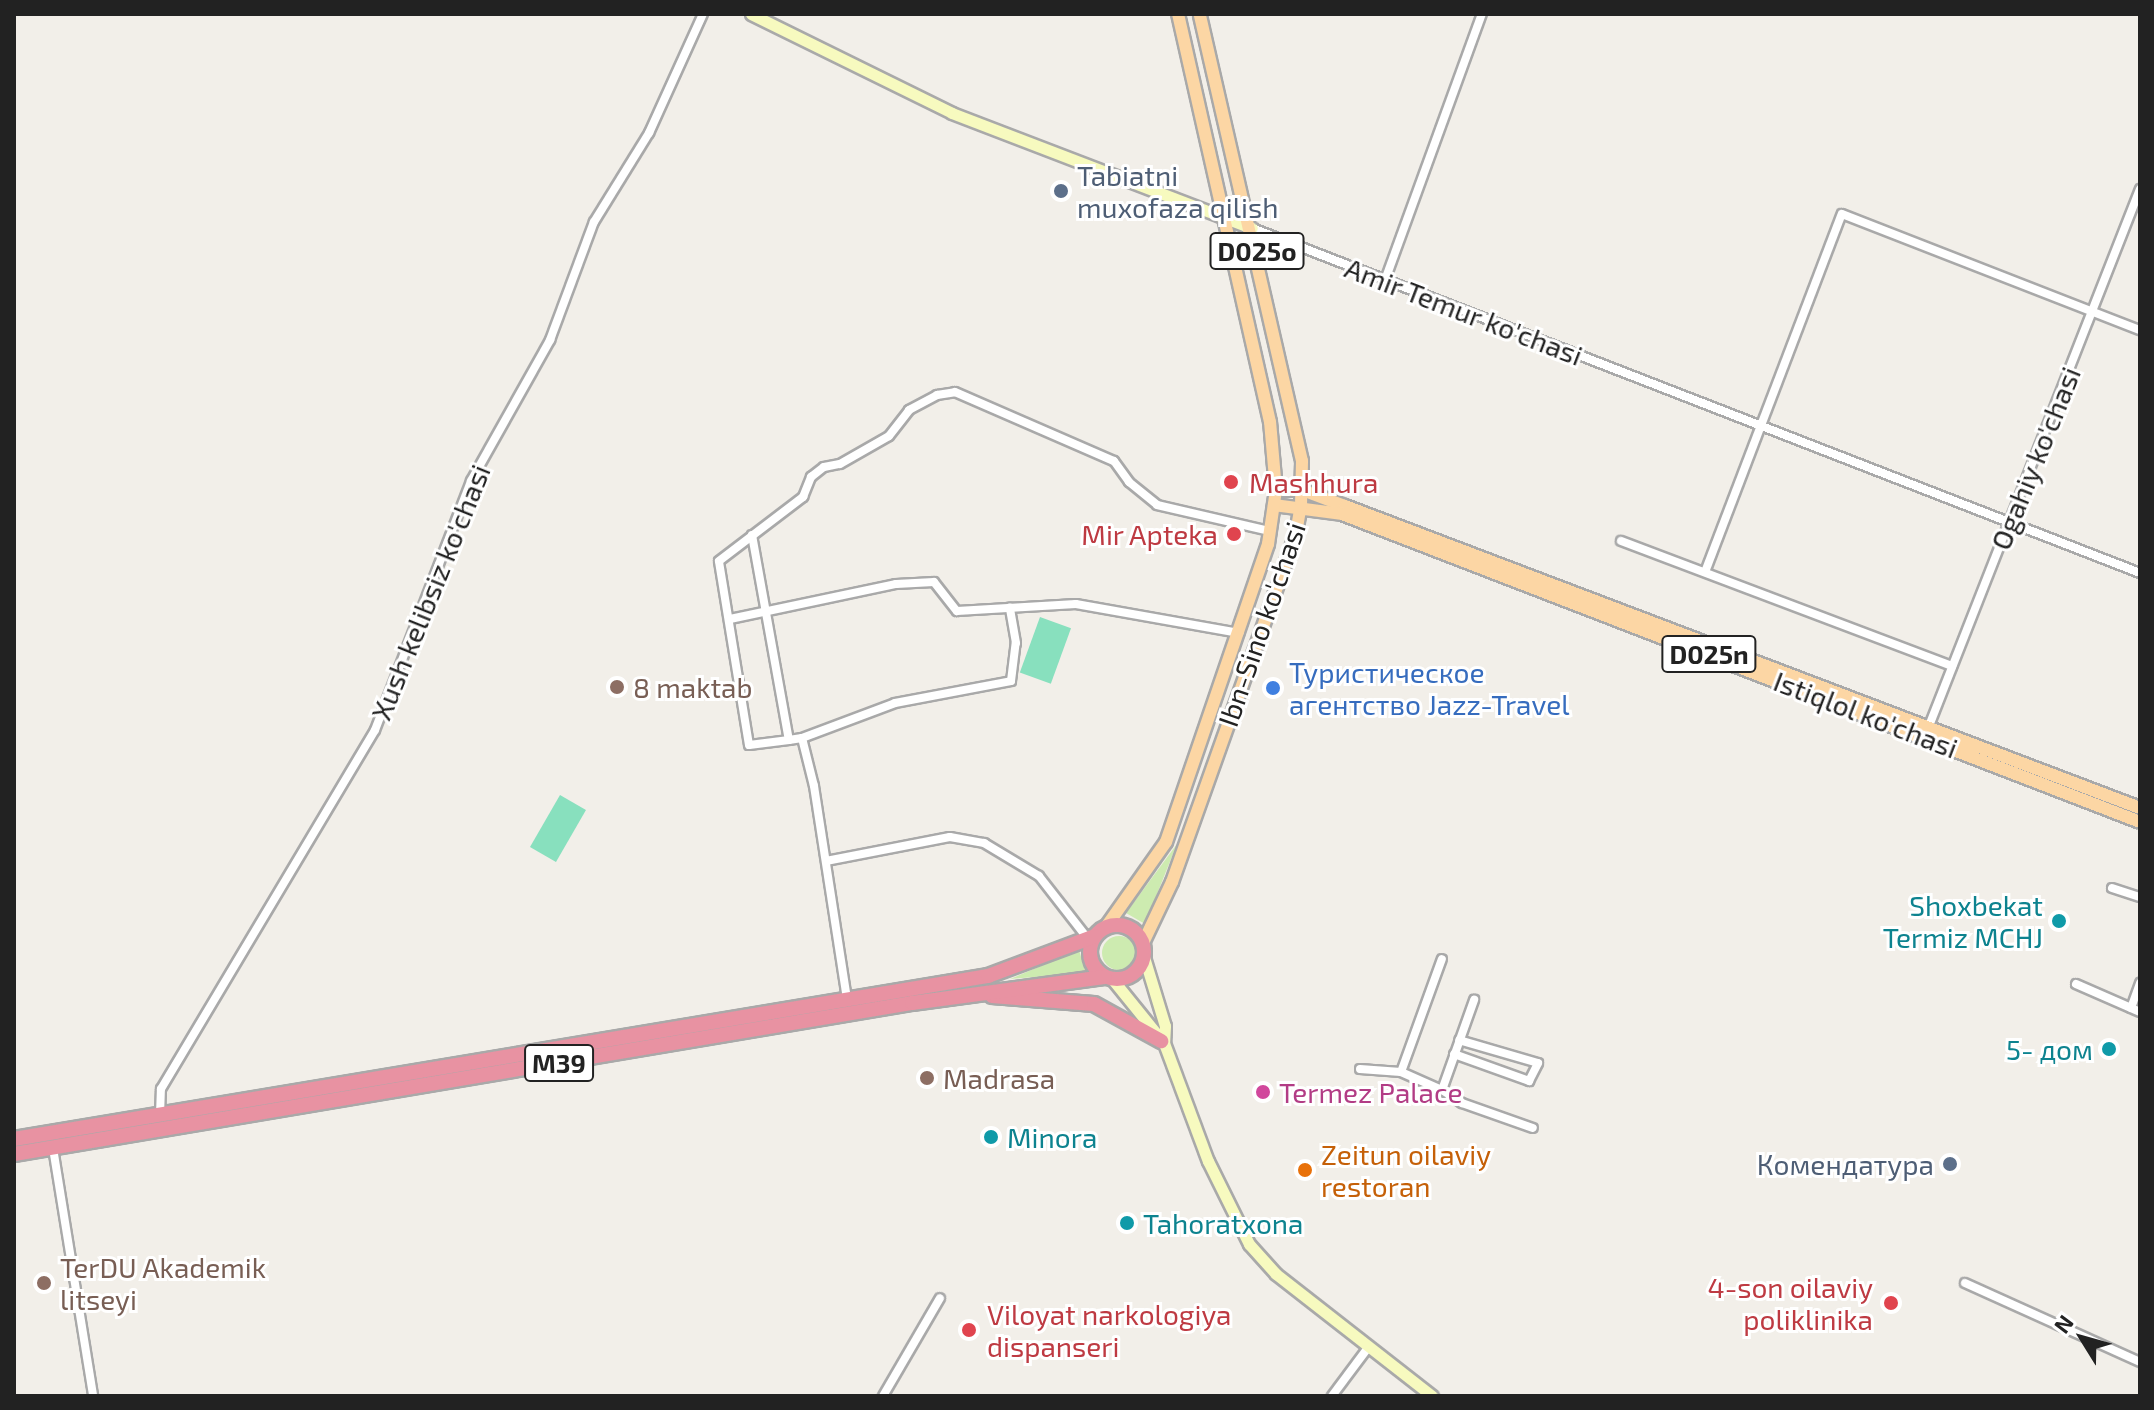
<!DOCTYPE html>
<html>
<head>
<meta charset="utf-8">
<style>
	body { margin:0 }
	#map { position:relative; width:2154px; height:1410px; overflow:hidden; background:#f2efe9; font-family:"Exo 2",sans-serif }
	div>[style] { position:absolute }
	.grass>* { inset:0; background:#cdebb0 }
	.round { border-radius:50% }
	.pitch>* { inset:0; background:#88e0be; transform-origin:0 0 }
	.roads { filter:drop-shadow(2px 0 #a9a9a9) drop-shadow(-2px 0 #a9a9a9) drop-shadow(0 2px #a9a9a9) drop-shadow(0 -2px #a9a9a9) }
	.street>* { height:8px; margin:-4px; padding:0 4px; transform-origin:4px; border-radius:4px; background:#fff }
	.secondary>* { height:11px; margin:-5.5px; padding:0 5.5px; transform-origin:5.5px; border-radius:5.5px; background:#f7fabf }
	.primary>* { height:12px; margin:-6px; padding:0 6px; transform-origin:6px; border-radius:6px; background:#fcd6a4 }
	.highway>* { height:14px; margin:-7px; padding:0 7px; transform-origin:7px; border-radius:7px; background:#e892a2 }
	.highway>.ring { margin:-7px; padding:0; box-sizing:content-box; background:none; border:14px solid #e892a2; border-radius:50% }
	.dots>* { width:22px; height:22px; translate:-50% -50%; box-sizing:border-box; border:4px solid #fff; border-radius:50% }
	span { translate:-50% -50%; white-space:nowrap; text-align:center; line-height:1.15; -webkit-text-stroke:6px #fff; paint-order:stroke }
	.shield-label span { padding:2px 6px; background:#fff; border:2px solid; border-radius:6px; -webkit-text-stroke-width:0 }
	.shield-label { font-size:26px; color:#222; font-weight:700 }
	.service-label { font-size:28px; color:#4e5e75 }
	.left { translate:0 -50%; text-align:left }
	.right { translate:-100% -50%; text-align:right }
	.street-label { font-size:28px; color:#222 }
	.health-label { font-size:28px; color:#be3a42 }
	.shop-label { font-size:28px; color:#366cbe }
	.education-label { font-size:28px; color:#785e54 }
	.culture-label { font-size:28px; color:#0d838f }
	.hotel-label { font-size:28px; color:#b23c85 }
	.food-label { font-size:28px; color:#c56008 }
	.frame { position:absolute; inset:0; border:16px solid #222; pointer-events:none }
	.north { position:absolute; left:2042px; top:1298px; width:80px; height:80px; -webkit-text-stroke:6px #fff; paint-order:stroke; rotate:307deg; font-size:22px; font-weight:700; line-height:32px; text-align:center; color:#222 }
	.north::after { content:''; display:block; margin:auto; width:28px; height:36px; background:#222; clip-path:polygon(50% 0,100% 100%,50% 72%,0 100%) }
</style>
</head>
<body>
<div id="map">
	<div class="grass">
		<i style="clip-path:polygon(1177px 844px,1145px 924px,1126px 913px)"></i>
		<i class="round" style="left:1102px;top:936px;width:34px;height:34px"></i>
		<i style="clip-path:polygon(1079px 950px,1086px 973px,1010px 979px)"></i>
	</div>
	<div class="pitch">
		<i style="left:1040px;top:617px;width:33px;height:59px;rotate:20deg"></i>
		<i style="left:560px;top:795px;width:30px;height:60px;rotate:30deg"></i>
	</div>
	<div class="roads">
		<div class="street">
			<i style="left:1252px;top:228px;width:953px;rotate:21.23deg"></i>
			<i style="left:1385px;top:280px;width:283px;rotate:-70deg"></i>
			<i style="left:752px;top:535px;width:208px;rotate:79.8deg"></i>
			<i style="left:789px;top:740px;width:13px;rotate:-9deg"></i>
			<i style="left:802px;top:738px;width:49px;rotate:76deg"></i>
			<i style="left:814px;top:786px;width:215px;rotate:81.2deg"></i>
			<i style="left:1621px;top:541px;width:354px;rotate:20.7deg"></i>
			<i style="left:1705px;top:572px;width:383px;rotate:-69.1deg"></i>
			<i style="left:1842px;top:214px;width:320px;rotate:21.3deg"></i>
			<i style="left:730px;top:619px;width:170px;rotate:-11.9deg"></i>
			<i style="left:896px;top:584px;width:38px;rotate:-3deg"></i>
			<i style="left:934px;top:582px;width:37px;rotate:52deg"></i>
			<i style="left:957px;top:611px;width:119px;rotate:-3.4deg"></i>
			<i style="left:1076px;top:604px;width:166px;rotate:10.1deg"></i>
			<i style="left:1929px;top:726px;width:577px;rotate:-68.55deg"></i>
			<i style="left:802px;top:738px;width:99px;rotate:-20.6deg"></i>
			<i style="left:895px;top:703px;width:118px;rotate:-10.7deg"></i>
			<i style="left:1011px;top:681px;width:38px;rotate:-83deg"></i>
			<i style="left:1016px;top:643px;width:36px;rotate:-100deg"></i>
			<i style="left:789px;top:740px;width:40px;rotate:172.9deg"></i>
			<i style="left:749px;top:745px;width:186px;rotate:-99.3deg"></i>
			<i style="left:719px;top:561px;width:106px;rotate:-37.3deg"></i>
			<i style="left:803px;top:497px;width:22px;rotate:-68deg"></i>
			<i style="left:811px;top:477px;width:16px;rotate:-38deg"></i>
			<i style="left:824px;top:467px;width:16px;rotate:-11deg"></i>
			<i style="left:840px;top:464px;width:56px;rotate:-29.7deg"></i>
			<i style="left:889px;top:436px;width:33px;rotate:-52deg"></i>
			<i style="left:909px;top:410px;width:32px;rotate:-28deg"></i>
			<i style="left:937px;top:395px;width:18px;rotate:-9deg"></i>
			<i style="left:955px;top:392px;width:173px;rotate:23.5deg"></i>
			<i style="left:1114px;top:461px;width:26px;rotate:54deg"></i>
			<i style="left:1129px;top:482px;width:36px;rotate:39deg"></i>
			<i style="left:1157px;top:505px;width:116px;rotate:13deg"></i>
			<i style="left:826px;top:861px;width:126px;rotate:-11deg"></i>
			<i style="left:950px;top:837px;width:35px;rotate:10deg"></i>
			<i style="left:984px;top:843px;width:64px;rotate:31deg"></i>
			<i style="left:1039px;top:876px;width:80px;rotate:52.1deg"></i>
			<i style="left:2112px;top:888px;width:29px;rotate:18deg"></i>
			<i style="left:2076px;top:984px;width:70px;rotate:23.6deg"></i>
			<i style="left:2131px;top:1008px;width:27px;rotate:-70deg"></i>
			<i style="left:1454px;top:1054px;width:80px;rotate:19.8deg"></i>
			<i style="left:1529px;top:1081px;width:20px;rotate:-63deg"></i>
			<i style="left:1538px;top:1063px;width:82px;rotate:-163.8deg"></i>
			<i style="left:1360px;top:1069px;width:41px;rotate:4.2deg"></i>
			<i style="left:1401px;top:1072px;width:45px;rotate:23.7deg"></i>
			<i style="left:1442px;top:1090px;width:96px;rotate:-70.4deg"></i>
			<i style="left:1401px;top:1072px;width:120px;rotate:-70.1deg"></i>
			<i style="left:1442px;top:1090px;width:24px;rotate:33deg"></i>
			<i style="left:1462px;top:1103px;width:75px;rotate:19.4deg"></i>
			<i style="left:160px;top:1115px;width:26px;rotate:-88deg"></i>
			<i style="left:161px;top:1089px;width:418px;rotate:-59.2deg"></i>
			<i style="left:375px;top:730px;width:267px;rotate:-68.9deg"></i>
			<i style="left:471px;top:481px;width:162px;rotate:-60.7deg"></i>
			<i style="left:550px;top:340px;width:126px;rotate:-69.6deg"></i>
			<i style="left:594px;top:222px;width:105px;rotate:-58.3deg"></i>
			<i style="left:649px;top:133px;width:131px;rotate:-65.6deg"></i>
			<i style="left:53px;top:1148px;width:251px;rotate:80.8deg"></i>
			<i style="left:1965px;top:1283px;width:192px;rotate:24.3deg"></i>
			<i style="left:883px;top:1396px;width:113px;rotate:-59.8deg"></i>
			<i style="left:1332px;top:1396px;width:59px;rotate:-53.3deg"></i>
		</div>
		<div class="secondary">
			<i style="left:751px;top:14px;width:224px;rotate:26.2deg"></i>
			<i style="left:952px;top:113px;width:321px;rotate:21deg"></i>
			<i style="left:1144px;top:957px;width:72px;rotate:73.1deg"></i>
			<i style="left:1165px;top:1026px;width:17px;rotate:93deg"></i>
			<i style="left:1113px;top:980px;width:81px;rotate:51deg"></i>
			<i style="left:1164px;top:1043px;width:126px;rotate:69.6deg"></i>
			<i style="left:1208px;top:1161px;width:93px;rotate:63.7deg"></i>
			<i style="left:1249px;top:1244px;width:40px;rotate:48deg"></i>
			<i style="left:1276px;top:1274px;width:198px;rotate:38deg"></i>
		</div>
		<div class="primary">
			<i style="left:1276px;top:490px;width:26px"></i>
			<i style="left:1302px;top:490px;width:46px;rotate:20.4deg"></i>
			<i style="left:1345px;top:506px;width:850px;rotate:20.8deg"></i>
			<i style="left:1274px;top:505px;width:69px;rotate:7.5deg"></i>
			<i style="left:1342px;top:514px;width:855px;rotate:21.1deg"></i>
			<i style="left:1106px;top:927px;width:104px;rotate:-54.8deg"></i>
			<i style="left:1166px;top:842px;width:315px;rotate:-71.1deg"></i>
			<i style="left:1268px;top:544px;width:55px;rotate:-81.6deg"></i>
			<i style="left:1276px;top:490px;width:68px;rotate:-95deg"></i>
			<i style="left:1270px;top:422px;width:418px;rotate:-102.7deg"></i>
			<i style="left:1143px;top:943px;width:68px;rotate:-64.6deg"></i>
			<i style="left:1172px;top:882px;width:370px;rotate:-70.4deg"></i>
			<i style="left:1296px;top:533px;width:27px;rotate:-80deg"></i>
			<i style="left:1301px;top:506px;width:45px;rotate:-88.7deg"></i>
			<i style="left:1302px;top:461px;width:458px;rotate:-102.9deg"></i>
		</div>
		<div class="highway">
			<i class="ring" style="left:1090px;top:925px;width:40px;height:40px"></i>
			<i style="left:992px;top:996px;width:102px;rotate:4.5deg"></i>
			<i style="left:1094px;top:1004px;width:77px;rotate:28.9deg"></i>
			<i style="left:14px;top:1139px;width:988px;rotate:-9.5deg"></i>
			<i style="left:988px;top:976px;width:114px;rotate:-20.5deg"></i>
			<i style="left:14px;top:1154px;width:911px;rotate:-9.55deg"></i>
			<i style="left:912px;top:1003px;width:194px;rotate:-7.7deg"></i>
		</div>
	</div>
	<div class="dots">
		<i style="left:1061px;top:191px;background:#5c6f8a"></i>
		<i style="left:1231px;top:482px;background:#e0444e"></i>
		<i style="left:1234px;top:534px;background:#e0444e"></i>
		<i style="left:617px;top:687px;background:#8d6e63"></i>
		<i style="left:1273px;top:688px;background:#3f7fe0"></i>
		<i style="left:2059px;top:921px;background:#0f9aa8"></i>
		<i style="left:2109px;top:1049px;background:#0f9aa8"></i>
		<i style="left:927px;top:1078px;background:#8d6e63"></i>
		<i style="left:1263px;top:1092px;background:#d1479c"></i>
		<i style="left:991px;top:1137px;background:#0f9aa8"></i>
		<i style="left:1950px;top:1164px;background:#5c6f8a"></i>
		<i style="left:1305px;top:1170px;background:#e8710a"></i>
		<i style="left:1127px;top:1223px;background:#0f9aa8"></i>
		<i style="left:44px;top:1283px;background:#8d6e63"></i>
		<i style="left:1891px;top:1303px;background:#e0444e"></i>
		<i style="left:969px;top:1330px;background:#e0444e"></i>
	</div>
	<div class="shield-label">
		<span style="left:1257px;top:251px">D025o</span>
		<span style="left:1709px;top:654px">D025n</span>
		<span style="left:559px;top:1063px">M39</span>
	</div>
	<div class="service-label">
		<span class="left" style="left:1077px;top:191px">Tabiatni<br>muxofaza qilish</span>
		<span class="right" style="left:1934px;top:1164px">Комендатура</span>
	</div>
	<div class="street-label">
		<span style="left:1464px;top:311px;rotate:21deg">Amir Temur ko'chasi</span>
		<span style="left:2035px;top:458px;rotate:-68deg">Ogahiy ko'chasi</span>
		<span style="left:430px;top:592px;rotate:-68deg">Xush kelibsiz ko'chasi</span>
		<span style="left:1261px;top:624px;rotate:-71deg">Ibn-Sino ko'chasi</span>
		<span style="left:1866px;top:714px;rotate:21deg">Istiqlol ko'chasi</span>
	</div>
	<div class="health-label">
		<span class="left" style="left:1249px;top:482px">Mashhura</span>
		<span class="right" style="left:1218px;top:534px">Mir Apteka</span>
		<span class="right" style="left:1873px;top:1303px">4-son oilaviy<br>poliklinika</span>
		<span class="left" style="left:987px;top:1330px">Viloyat narkologiya<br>dispanseri</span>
	</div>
	<div class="shop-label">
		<span class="left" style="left:1289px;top:688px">Туристическое<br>агентство Jazz-Travel</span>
	</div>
	<div class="education-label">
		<span class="left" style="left:633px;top:687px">8 maktab</span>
		<span class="left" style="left:943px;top:1078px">Madrasa</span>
		<span class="left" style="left:60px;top:1283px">TerDU Akademik<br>litseyi</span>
	</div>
	<div class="culture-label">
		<span class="right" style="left:2043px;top:921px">Shoxbekat<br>Termiz MCHJ</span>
		<span class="right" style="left:2093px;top:1049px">5- дом</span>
		<span class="left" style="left:1007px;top:1137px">Minora</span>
		<span class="left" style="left:1143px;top:1223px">Tahoratxona</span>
	</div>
	<div class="hotel-label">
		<span class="left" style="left:1279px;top:1092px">Termez Palace</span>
	</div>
	<div class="food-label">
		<span class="left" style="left:1321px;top:1170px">Zeitun oilaviy<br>restoran</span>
	</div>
	<div class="frame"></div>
	<div class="north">N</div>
</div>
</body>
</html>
